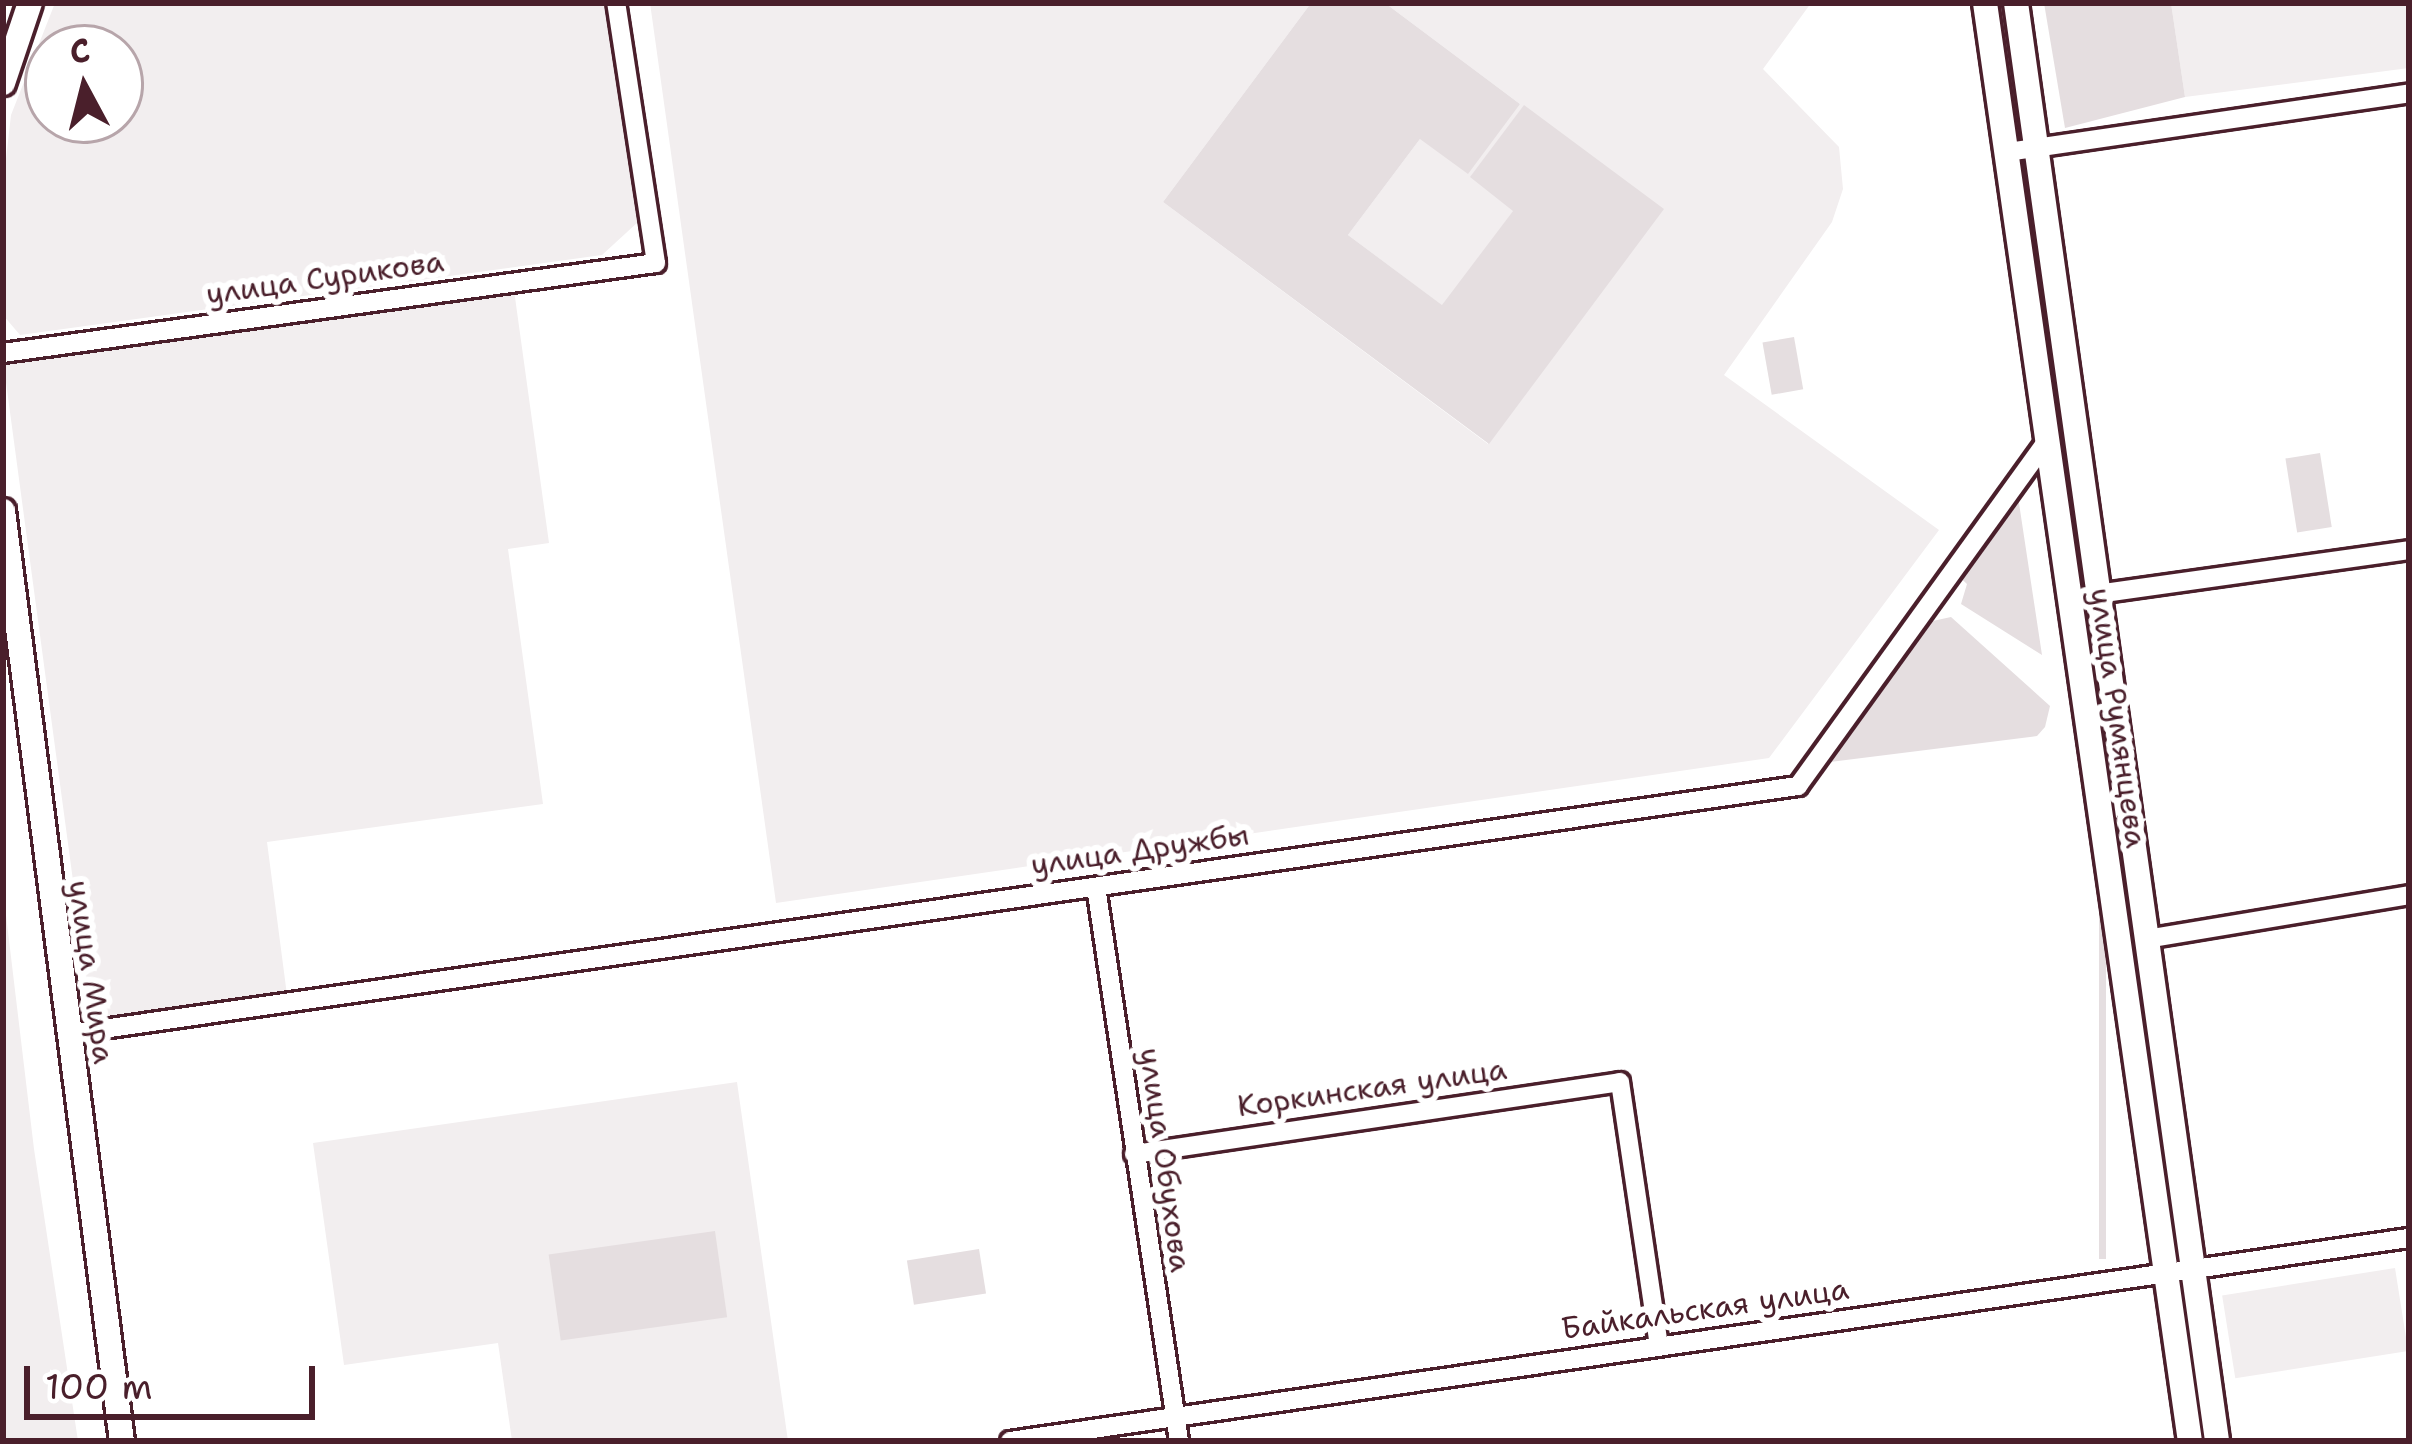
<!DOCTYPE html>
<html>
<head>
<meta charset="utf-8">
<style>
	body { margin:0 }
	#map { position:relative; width:2412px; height:1444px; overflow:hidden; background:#fff; font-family:"Shantell Sans",sans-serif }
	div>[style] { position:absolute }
	.built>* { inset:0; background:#f2eeef; transform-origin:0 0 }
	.green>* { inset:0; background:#e5dee0; transform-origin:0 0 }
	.roads { filter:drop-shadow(3px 0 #4a1f2b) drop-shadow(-3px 0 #4a1f2b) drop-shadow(0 3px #4a1f2b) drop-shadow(0 -3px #4a1f2b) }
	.street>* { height:18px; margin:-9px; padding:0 9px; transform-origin:9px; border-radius:9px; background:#fff }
	.secondary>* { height:24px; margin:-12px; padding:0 12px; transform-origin:12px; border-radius:12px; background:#fff }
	span { translate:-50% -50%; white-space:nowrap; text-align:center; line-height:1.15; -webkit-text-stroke:12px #fff; paint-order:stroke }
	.street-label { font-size:30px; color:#4a1f2b }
	.frame { position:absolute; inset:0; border:6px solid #4a1f2b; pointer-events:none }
	.north { position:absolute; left:24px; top:24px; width:120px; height:120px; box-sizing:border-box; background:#fff; border:3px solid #b7a5aa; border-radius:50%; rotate:353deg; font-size:33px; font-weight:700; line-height:48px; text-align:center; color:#4a1f2b }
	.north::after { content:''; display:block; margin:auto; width:42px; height:54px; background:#4a1f2b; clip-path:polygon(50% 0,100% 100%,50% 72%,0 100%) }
	.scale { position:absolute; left:24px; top:1366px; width:291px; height:54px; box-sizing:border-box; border:6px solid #4a1f2b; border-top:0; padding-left:15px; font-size:36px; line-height:42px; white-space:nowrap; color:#4a1f2b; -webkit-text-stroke:9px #fff; paint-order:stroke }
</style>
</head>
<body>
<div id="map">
	<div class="built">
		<i style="clip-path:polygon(evenodd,55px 3px,604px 3px,638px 222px,602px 255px,20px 335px,3px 315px,3px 185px,11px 115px,55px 3px,120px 48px,120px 120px,48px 120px,48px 48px,120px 48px)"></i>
		<i style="clip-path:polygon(650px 3px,1311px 3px,1163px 202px,1488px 444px,1514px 210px,1443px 306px,1348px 235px,1420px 139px,1520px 104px,1385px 3px,1811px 3px,1763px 69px,1839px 147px,1843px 189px,1832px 222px,1724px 375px,1939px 530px,1769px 758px,776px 903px)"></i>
		<i style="clip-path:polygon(2171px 3px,2409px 3px,2409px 68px,2185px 97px)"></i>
		<i style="clip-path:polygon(514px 290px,549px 543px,508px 549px,543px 804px,267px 842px,287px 995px,92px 1022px,3px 360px)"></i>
		<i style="clip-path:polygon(3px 890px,34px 1149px,78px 1441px,3px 1441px)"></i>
		<i style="clip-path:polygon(737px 1082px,788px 1441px,512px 1441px,498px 1343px,344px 1365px,313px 1143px)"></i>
		<i style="left:2395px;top:1268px;width:84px;height:175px;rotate:81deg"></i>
	</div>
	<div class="green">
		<i style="clip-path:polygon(1311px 3px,1385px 3px,1520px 104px,1468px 174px,1420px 139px,1348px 235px,1442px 305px,1513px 211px,1470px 177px,1524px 105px,1664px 209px,1489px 444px,1163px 202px)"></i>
		<i style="clip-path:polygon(2044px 3px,2171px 3px,2185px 97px,2065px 128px)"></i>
		<i style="clip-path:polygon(2034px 199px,2102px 690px,2100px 697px,2022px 200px)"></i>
		<i style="left:1794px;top:337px;width:53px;height:32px;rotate:80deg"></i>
		<i style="left:2320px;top:453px;width:75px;height:35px;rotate:81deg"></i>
		<i style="clip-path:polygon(2017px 490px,2042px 655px,1961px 604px,1967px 584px,1954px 572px)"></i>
		<i style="clip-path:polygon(1951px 617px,2050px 706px,2045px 727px,2037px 736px,1822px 763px,1919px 624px)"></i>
		<i style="left:2099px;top:729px;width:7px;height:530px"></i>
		<i style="left:715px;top:1231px;width:87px;height:168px;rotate:82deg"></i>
		<i style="left:979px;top:1249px;width:45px;height:73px;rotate:81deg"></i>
	</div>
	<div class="roads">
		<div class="street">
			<i style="left:2007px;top:152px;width:406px;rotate:-8.3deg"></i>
			<i style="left:3px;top:353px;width:659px;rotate:-7.85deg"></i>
			<i style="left:656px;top:263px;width:263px;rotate:-98.7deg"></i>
			<i style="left:2097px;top:594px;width:315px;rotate:-8deg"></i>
			<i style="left:1096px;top:887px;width:560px;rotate:81.48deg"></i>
			<i style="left:2147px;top:939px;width:266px;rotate:-9.5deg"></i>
			<i style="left:68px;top:1034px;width:1748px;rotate:-8.16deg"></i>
			<i style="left:1798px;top:786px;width:427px;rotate:-54.2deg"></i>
			<i style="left:1134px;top:1154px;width:491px;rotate:-8.4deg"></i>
			<i style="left:1620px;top:1082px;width:267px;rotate:81.6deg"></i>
			<i style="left:1010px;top:1441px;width:1414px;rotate:-8.26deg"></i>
		</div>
		<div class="secondary">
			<i style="left:1985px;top:3px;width:1453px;rotate:81.89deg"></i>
			<i style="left:2016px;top:3px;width:1452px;rotate:82.04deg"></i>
			<i style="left:3px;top:83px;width:84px;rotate:-71.4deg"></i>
			<i style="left:3px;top:511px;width:938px;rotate:82.71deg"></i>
		</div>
	</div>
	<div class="street-label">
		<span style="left:325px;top:278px;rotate:-8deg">улица Сурикова</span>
		<span style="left:2118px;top:718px;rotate:82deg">улица Румянцева</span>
		<span style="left:1140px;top:850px;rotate:-8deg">улица Дружбы</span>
		<span style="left:91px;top:972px;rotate:82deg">улица Мира</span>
		<span style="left:1372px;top:1088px;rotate:-8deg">Коркинская улица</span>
		<span style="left:1165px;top:1160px;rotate:82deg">улица Обухова</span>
		<span style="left:1705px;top:1309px;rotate:-8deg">Байкальская улица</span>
	</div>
	<div class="frame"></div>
	<div class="north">С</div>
	<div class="scale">100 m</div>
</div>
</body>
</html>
